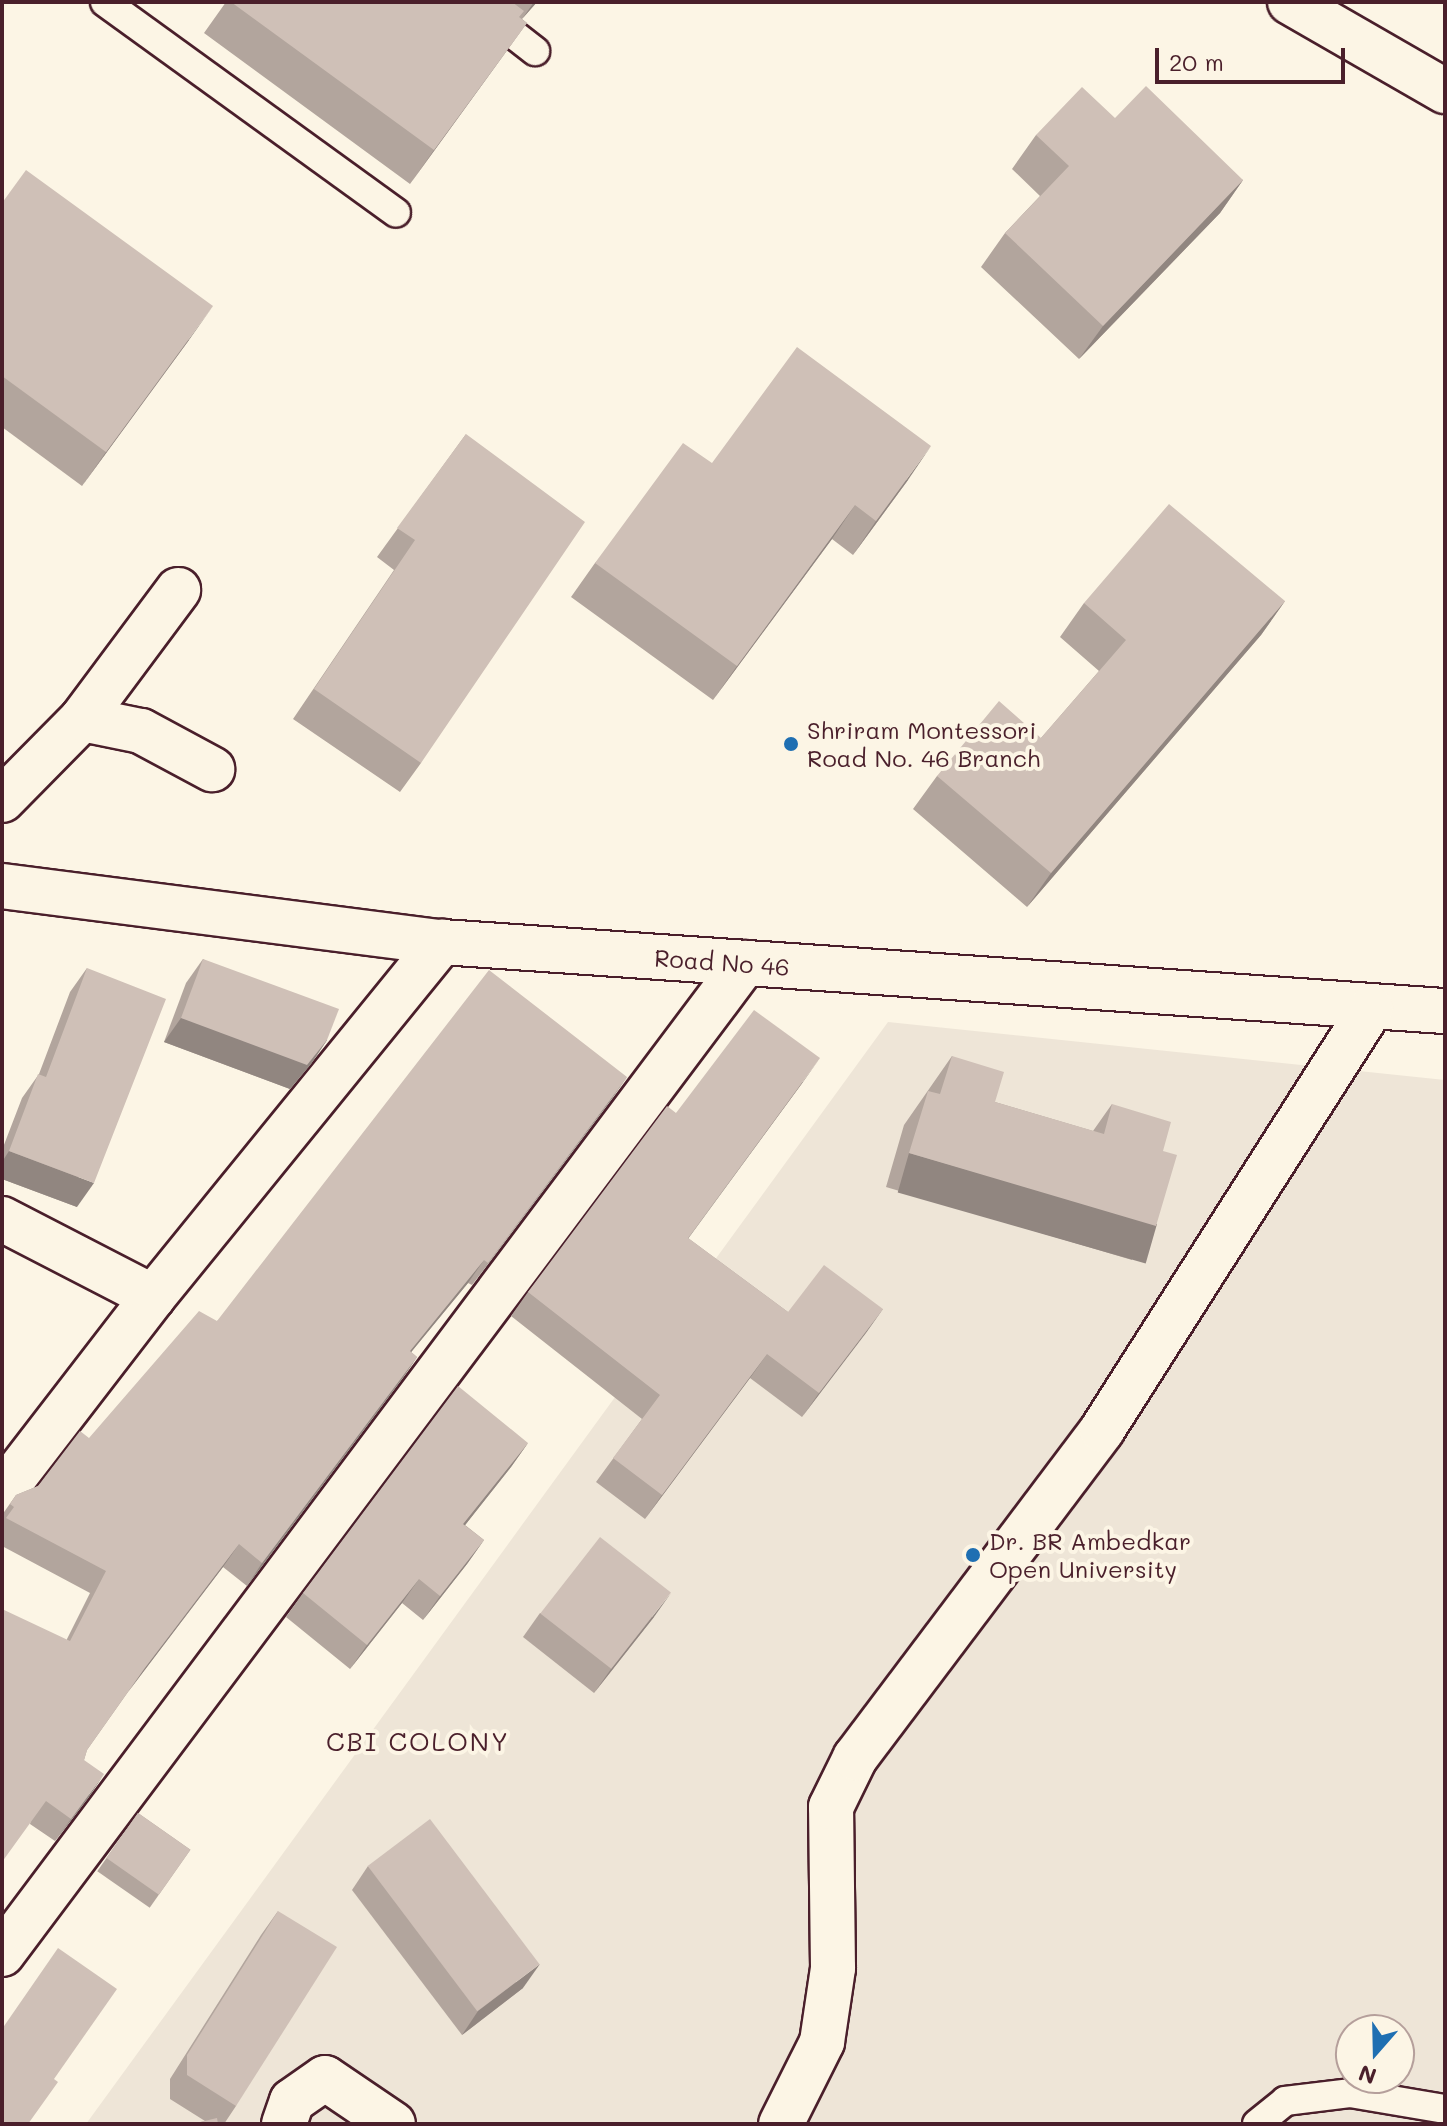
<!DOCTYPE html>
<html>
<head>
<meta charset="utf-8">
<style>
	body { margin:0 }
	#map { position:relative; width:1447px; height:2126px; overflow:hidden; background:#fcf5e5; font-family:Mali,sans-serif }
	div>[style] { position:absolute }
	.built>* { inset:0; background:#eee5d7 }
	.roads { filter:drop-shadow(2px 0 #4a1f2b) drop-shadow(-2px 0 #4a1f2b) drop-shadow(0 2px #4a1f2b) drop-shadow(0 -2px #4a1f2b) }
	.service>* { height:28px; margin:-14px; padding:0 14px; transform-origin:14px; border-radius:14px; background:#fcf5e5 }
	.minor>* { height:44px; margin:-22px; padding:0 22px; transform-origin:22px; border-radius:22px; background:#fcf5e5 }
	.wall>* { inset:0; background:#b2a59d; transform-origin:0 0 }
	.shaded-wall>* { inset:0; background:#918680; transform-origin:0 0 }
	.building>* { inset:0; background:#cfc0b7; transform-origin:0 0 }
	.dots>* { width:22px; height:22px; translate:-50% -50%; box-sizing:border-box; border:4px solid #fcf5e5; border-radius:50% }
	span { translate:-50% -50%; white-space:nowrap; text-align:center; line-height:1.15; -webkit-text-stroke:8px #fcf5e5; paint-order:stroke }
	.poi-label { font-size:24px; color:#4a1f2b }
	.left { translate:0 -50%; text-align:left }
	.street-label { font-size:24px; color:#4a1f2b }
	.neighbourhood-label { font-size:26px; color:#4a1f2b; letter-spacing:2px }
	.frame { position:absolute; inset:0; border:4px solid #4a1f2b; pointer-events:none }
	.north { position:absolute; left:1335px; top:2014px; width:80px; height:80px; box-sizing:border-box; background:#fcf5e5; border:2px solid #b59f9b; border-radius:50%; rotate:200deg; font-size:22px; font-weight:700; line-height:32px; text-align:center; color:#4a1f2b }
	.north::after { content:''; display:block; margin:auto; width:28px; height:36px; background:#1f6fb2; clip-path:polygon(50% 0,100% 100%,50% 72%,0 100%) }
	.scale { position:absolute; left:1155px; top:48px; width:190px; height:36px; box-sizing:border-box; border:4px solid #4a1f2b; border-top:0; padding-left:10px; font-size:24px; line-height:28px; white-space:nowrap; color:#4a1f2b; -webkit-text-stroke:6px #fcf5e5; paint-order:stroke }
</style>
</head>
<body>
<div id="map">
	<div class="built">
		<i style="clip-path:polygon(evenodd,888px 1022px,1445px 1080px,1445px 2124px,86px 2124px,888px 1022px,1351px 2030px,1399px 2030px,1399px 2078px,1351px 2078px,1351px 2030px)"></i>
	</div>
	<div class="roads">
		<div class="service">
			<i style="left:105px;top:2px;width:359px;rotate:35.9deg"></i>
			<i style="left:472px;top:2px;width:80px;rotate:37.9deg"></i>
			<i style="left:1257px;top:2124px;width:36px;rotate:-39deg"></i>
			<i style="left:1285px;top:2101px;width:65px;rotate:-7deg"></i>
			<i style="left:1350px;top:2093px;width:96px;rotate:9.6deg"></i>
		</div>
		<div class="minor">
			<i style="left:1290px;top:2px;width:179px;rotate:29.9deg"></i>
			<i style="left:82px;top:719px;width:60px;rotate:11.5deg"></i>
			<i style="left:141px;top:731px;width:81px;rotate:28.2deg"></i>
			<i style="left:2px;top:800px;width:114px;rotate:-45.4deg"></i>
			<i style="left:82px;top:719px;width:161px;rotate:-53.3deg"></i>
			<i style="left:2px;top:886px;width:444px;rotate:7.3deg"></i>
			<i style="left:442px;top:942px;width:1005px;rotate:3.94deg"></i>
			<i style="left:2px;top:1219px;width:170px;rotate:27.3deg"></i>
			<i style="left:2px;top:1493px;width:247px;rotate:-52.4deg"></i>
			<i style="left:153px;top:1297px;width:458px;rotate:-50.9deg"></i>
			<i style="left:2px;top:1954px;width:1239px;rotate:-53.14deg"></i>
			<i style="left:284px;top:2124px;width:24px;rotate:-71deg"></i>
			<i style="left:292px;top:2101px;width:40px;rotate:-34.9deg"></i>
			<i style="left:325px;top:2078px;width:82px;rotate:34.1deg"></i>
			<i style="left:781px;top:2124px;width:92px;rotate:-63.4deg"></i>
			<i style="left:822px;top:2042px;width:75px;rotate:-81.5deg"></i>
			<i style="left:833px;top:1968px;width:161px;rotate:-90.7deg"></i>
			<i style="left:831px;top:1807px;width:55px;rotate:-63.9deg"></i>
			<i style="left:855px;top:1758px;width:411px;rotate:-53deg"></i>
			<i style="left:1102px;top:1430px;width:500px;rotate:-57.48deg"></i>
		</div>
	</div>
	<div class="wall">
		<i style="clip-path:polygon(226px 2px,537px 2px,522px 19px,527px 23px,410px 184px,204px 33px)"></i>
		<i style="clip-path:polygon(1115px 118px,1243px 180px,1220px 213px,1079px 359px,981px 267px,1005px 233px,1040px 196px,1012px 169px,1036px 135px)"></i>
		<i style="clip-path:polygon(2px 203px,189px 340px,82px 486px,2px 427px)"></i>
		<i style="clip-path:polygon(466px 434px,421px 763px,400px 792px,293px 719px,394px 570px,377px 557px)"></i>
		<i style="clip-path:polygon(712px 463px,908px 480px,853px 555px,832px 539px,713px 700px,571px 597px,595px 563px)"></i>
		<i style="clip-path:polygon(1285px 601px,1261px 635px,1027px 907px,913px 809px,937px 776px,1041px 738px,1099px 671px,1060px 637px,1084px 603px)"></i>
		<i style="clip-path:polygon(203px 959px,327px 1040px,311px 1064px,290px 1089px,164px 1042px,186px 983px)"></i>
		<i style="clip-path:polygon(87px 968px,77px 1207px,2px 1179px,2px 1150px,22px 1098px,39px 1074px,70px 992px)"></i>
		<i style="clip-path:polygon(952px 1056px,995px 1102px,1093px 1131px,1112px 1104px,1132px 1260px,886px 1187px,904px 1125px)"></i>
		<i style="clip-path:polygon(627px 1077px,472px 1285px,468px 1283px,411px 1352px,417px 1357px,402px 1379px,247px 1586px,223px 1567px,128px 1692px,87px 1750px,84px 1760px,89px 1797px,55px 1841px,30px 1824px,67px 1639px,90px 1593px,2px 1546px,2px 1515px,16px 1495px,38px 1486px,217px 1321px)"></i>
		<i style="clip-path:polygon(803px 1082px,688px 1238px,788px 1312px,883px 1309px,802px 1417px,750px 1378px,645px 1519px,596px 1482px,642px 1419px,511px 1316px,528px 1292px,676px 1113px)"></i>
		<i style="clip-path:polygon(528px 1443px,511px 1467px,465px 1525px,484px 1540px,467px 1564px,423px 1620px,402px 1603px,350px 1669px,286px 1617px,303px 1593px)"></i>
		<i style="clip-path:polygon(540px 1613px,654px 1617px,594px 1693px,523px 1637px)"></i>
		<i style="left:138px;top:1813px;width:64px;height:71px;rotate:35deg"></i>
		<i style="clip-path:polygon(368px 1866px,523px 1988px,462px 2035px,352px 1890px)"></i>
		<i style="clip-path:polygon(278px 1911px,236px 2106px,224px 2124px,192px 2124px,205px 2121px,170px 2099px,170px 2079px,261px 1935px)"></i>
	</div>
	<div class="shaded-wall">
		<i style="clip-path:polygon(534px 2px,537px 2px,522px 19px)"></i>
		<i style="clip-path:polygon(527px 23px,503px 56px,410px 184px,434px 150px)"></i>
		<i style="clip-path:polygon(1243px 180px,1220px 213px,1079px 359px,1103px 326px)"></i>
		<i style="clip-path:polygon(213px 306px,189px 340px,82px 486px,106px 452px)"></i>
		<i style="clip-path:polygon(931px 446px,908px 480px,853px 555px,876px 521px)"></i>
		<i style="clip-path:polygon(855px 505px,832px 539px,713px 700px,737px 666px)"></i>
		<i style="clip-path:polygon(1285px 601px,1261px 635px,1027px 907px,1051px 873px)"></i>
		<i style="clip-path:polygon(181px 1018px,327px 1040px,311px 1064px,290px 1089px,164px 1042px)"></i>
		<i style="clip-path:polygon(820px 1058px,803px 1082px,671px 1262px,688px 1238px)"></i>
		<i style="clip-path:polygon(627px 1077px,611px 1100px,472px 1285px,488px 1263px)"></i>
		<i style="clip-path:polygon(9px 1151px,94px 1183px,77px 1207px,2px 1179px,2px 1162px)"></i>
		<i style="left:909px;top:1153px;width:258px;height:41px;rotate:16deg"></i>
		<i style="clip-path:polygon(484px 1260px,468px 1283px,394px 1373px,410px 1351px)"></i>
		<i style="clip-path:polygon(883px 1309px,866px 1333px,802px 1417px,819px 1393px)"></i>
		<i style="clip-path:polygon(767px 1354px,750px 1378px,645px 1519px,662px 1495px)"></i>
		<i style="clip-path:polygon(417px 1357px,402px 1379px,247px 1586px,262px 1563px)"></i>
		<i style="clip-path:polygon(528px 1443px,511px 1467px,447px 1548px,463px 1524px)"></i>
		<i style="clip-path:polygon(484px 1540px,467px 1564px,423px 1620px,440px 1596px)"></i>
		<i style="clip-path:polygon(239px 1544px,223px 1567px,128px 1692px,144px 1669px)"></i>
		<i style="clip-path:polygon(419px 1579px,402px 1603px,350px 1669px,367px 1645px)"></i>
		<i style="clip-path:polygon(671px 1593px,654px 1617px,594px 1693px,611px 1669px)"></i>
		<i style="clip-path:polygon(104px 1774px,89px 1797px,55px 1841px,71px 1819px)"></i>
		<i style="clip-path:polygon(540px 1964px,523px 1988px,462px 2035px,478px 2011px)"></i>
	</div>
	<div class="building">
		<i style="clip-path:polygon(231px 2px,512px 2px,524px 11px,519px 17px,527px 23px,434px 150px)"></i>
		<i style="clip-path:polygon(1146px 86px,1243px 180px,1103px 326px,1005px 233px,1069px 166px,1036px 135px,1082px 87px,1115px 118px)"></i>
		<i style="clip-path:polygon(26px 170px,213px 306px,106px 452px,2px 376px,2px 203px)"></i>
		<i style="clip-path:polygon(797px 347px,931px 446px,876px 521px,855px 505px,737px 666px,595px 563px,683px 443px,712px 463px)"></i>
		<i style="clip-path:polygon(466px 434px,585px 522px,421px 763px,314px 689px,415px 540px,397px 528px)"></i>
		<i style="clip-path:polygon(1169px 504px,1285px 601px,1051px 873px,937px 776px,999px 701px,1041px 738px,1126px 640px,1084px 603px)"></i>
		<i style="clip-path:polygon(203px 959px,339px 1009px,327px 1040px,307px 1065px,181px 1018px)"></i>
		<i style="clip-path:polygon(87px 968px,166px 999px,94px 1183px,9px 1151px,38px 1074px,46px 1077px)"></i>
		<i style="clip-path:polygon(489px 970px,627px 1077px,488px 1263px,484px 1260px,410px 1351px,417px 1357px,262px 1563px,239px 1544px,144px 1669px,87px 1750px,84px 1760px,104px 1774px,71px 1819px,46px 1801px,2px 1862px,2px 1609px,70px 1641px,106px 1571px,6px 1518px,14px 1507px,10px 1504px,16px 1495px,38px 1486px,80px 1431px,89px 1438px,199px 1311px,217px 1321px)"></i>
		<i style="clip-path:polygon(754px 1010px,820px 1058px,688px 1238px,788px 1312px,824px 1265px,883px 1309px,819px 1393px,767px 1354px,662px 1495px,613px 1458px,660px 1395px,528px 1292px,667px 1106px,676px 1113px)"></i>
		<i style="clip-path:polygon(952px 1056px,1004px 1072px,995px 1102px,1104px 1134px,1112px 1104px,1171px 1122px,1163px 1151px,1177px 1155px,1156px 1226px,909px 1153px,928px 1091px,940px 1094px)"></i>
		<i style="clip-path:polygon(458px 1386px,528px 1443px,463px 1524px,484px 1540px,440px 1596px,419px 1579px,367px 1645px,303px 1593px)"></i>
		<i style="left:600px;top:1537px;width:90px;height:97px;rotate:38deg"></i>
		<i style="left:138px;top:1813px;width:64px;height:55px;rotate:35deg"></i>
		<i style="left:430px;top:1819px;width:182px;height:78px;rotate:53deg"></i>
		<i style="clip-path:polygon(278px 1911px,337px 1947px,236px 2106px,187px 2075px,187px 2055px)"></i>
		<i style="clip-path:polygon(58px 1948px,117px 1989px,54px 2079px,58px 2082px,28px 2124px,2px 2124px,2px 2029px)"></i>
		<i style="clip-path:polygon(217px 2118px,218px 2124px,192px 2124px)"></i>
	</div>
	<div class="dots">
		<i style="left:791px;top:744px;background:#1f6fb2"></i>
		<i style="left:973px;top:1555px;background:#1f6fb2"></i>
	</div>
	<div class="poi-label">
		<span class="left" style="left:807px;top:744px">Shriram Montessori<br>Road No. 46 Branch</span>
		<span class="left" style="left:989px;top:1555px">Dr. BR Ambedkar<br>Open University</span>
	</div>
	<div class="street-label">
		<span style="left:722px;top:962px;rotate:4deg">Road No 46</span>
	</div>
	<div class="neighbourhood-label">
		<span style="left:418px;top:1742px">CBI COLONY</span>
	</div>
	<div class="frame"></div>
	<div class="north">N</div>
	<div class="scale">20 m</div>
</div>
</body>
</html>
